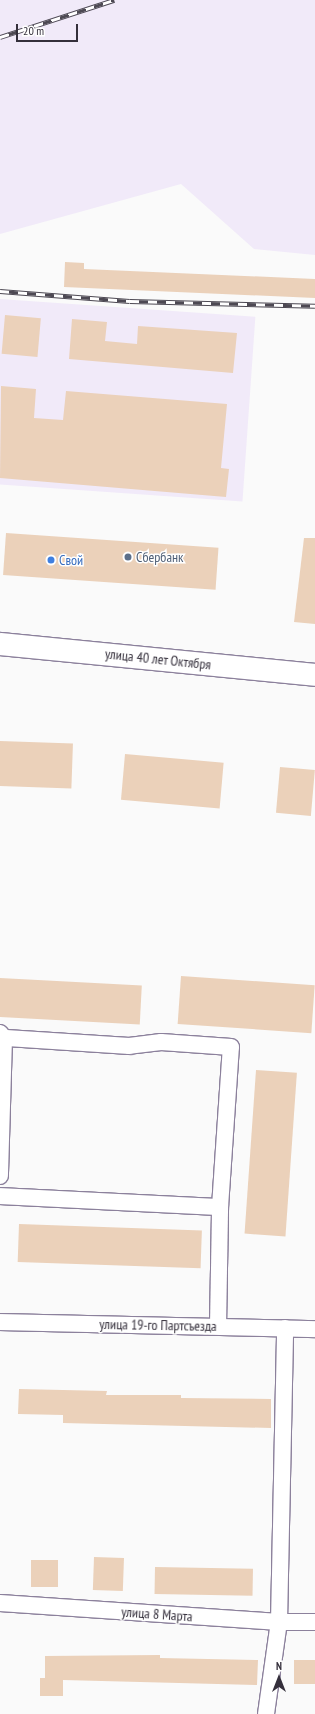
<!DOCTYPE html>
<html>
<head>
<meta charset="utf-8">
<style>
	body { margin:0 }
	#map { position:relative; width:315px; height:1714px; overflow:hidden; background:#fafafa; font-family:"PT Sans Narrow",sans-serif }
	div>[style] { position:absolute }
	.built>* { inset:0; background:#f1eaf9; transform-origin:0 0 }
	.building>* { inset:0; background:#ebd1ba; transform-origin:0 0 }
	.roads { filter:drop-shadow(1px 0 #8c819c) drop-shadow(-1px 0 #8c819c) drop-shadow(0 1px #8c819c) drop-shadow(0 -1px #8c819c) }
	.minor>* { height:16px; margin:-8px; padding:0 8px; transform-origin:8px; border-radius:8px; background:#fff }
	.secondary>* { height:22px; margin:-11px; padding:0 11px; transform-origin:11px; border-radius:11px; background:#fff }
	.rail>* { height:4.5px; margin-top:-2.25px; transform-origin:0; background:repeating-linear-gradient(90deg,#fff 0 9px,#4d4953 0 18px); box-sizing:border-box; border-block:1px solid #4d4953 }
	.dots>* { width:11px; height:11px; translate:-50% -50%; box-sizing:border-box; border:2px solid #fff; border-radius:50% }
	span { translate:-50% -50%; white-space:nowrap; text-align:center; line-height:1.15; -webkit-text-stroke:3px #fff; paint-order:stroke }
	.service-label { font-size:14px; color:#4e5e75 }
	.left { translate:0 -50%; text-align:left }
	.shop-label { font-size:14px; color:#366cbe }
	.street-label { font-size:14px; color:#342f3b }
	.north { position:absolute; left:259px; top:1658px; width:40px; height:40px; -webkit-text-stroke:3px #fff; paint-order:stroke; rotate:0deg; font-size:11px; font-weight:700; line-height:16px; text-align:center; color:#342f3b }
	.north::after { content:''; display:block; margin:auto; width:14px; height:18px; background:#342f3b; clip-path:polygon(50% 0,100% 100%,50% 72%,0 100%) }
	.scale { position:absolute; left:16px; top:24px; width:62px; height:18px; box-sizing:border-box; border:2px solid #342f3b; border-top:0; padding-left:5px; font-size:12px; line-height:14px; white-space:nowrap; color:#342f3b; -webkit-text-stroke:3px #fff; paint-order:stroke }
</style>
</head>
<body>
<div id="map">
	<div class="built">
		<i style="clip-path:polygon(0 0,315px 0,315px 255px,254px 249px,181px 184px,0 234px)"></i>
		<i style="left:0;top:299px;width:256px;height:185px;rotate:4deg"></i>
	</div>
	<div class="building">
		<i style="clip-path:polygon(65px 262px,84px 263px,84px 269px,315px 279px,315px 298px,64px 287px)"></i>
		<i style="left:5px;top:315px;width:36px;height:39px;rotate:5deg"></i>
		<i style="clip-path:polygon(72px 319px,107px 322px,105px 341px,137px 344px,138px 326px,237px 333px,233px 373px,69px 359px)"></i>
		<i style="clip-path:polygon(1px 386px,36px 389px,34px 418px,63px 420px,66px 391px,227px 404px,221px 468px,229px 469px,226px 497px,0 478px)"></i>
		<i style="left:6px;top:533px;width:213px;height:42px;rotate:4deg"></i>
		<i style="clip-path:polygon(304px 538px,315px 538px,315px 624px,294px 622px)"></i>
		<i style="left:0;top:741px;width:73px;height:45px;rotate:2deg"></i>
		<i style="left:125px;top:754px;width:99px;height:46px;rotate:5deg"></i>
		<i style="left:280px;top:767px;width:35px;height:46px;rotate:5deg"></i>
		<i style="left:181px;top:976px;width:134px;height:48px;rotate:4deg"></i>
		<i style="left:0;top:978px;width:142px;height:39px;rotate:3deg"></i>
		<i style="left:256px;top:1070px;width:41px;height:164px;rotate:4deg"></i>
		<i style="left:19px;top:1224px;width:183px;height:38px;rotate:2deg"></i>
		<i style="clip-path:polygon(19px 1389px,107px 1391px,106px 1395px,181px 1395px,181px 1398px,271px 1399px,271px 1428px,63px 1423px,63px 1415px,18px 1414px)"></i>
		<i style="left:94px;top:1557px;width:30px;height:33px;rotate:2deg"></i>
		<i style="left:31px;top:1560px;width:27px;height:27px"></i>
		<i style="left:155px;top:1567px;width:98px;height:27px;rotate:1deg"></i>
		<i style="clip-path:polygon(160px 1655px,160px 1658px,258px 1660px,257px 1685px,63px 1680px,63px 1696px,40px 1696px,40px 1678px,45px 1678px,45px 1656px)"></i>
		<i style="left:294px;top:1660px;width:21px;height:24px"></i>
	</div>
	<div class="roads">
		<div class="minor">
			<i style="left:0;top:1033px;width:6px;rotate:51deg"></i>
			<i style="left:4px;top:1038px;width:138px;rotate:91.7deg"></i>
			<i style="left:0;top:1196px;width:220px;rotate:2.9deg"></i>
			<i style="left:220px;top:1207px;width:160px;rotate:-86.1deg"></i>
			<i style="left:231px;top:1047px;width:70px;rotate:-175.9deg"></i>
			<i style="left:161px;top:1042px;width:32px;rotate:173deg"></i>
			<i style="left:129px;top:1046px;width:125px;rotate:-176.3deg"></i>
			<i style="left:0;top:1322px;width:315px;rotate:1.3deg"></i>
			<i style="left:218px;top:1326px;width:119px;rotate:-89deg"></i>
			<i style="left:0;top:1603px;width:280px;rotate:3.9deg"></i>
			<i style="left:279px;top:1622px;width:36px"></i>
			<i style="left:266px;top:1714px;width:93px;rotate:-82deg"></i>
			<i style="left:279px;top:1622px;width:294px;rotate:-88.8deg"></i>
		</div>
		<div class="secondary">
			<i style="left:0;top:644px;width:317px;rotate:5.6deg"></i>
		</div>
	</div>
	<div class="rail">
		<i style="left:0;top:37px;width:120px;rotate:-18deg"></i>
		<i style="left:0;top:291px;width:130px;rotate:4.4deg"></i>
		<i style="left:130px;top:301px;width:185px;rotate:1.5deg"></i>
	</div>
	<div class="dots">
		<i style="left:128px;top:557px;background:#5c6f8a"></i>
		<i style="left:51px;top:560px;background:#3f7fe0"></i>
	</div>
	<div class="service-label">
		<span class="left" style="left:136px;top:557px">Сбербанк</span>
	</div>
	<div class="shop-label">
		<span class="left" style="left:59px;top:560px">Свой</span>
	</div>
	<div class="street-label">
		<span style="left:158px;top:659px;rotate:6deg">улица 40 лет Октября</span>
		<span style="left:158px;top:1325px;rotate:1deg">улица 19-го Партсъезда</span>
		<span style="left:157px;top:1614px;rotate:4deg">улица 8 Марта</span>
	</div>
	<div class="north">N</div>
	<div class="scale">20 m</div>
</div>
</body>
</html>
